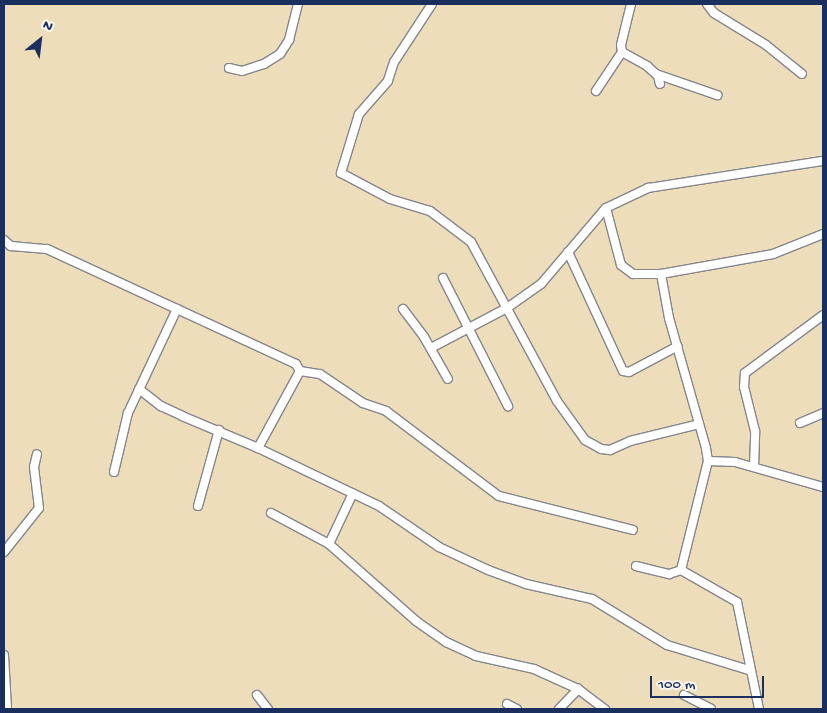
<!DOCTYPE html>
<html>
<head>
<meta charset="utf-8">
<style>
	body { margin:0 }
	#map { position:relative; width:827px; height:713px; overflow:hidden; background:#edddba; font-family:"Gochi Hand",sans-serif }
	div>[style] { position:absolute }
	.roads { filter:drop-shadow(1px 0 #84868c) drop-shadow(-1px 0 #84868c) drop-shadow(0 1px #84868c) drop-shadow(0 -1px #84868c) }
	.street>* { height:8px; margin:-4px; padding:0 4px; transform-origin:4px; border-radius:4px; background:#fff }
	span { translate:-50% -50%; white-space:nowrap; text-align:center; line-height:1.15; -webkit-text-stroke:4px #fbf7ec; paint-order:stroke }
	.frame { position:absolute; inset:0; border:5px solid #1b2f5e; pointer-events:none }
	.north { position:absolute; left:15px; top:15px; width:50px; height:50px; -webkit-text-stroke:4px #fbf7ec; paint-order:stroke; rotate:29deg; font-size:14px; font-weight:700; line-height:20px; text-align:center; color:#1b2f5e }
	.north::after { content:''; display:block; margin:auto; width:18px; height:22px; background:#1b2f5e; clip-path:polygon(50% 0,100% 100%,50% 72%,0 100%) }
	.scale { position:absolute; left:650px; top:676px; width:114px; height:22px; box-sizing:border-box; border:2px solid #1b2f5e; border-top:0; padding-left:6px; font-size:15px; line-height:18px; white-space:nowrap; color:#1b2f5e; -webkit-text-stroke:4px #fbf7ec; paint-order:stroke }
</style>
</head>
<body>
<div id="map">
	<div class="roads">
		<div class="street">
			<i style="left:432px;top:4px;width:69px;rotate:123.2deg"></i>
			<i style="left:394px;top:62px;width:20px;rotate:108deg"></i>
			<i style="left:388px;top:81px;width:44px;rotate:131.3deg"></i>
			<i style="left:359px;top:114px;width:62px;rotate:107deg"></i>
			<i style="left:341px;top:173px;width:55px;rotate:28deg"></i>
			<i style="left:390px;top:199px;width:42px;rotate:16.7deg"></i>
			<i style="left:430px;top:211px;width:51px;rotate:37.1deg"></i>
			<i style="left:471px;top:242px;width:181px;rotate:61.6deg"></i>
			<i style="left:557px;top:401px;width:48px;rotate:54.3deg"></i>
			<i style="left:585px;top:440px;width:18px;rotate:29deg"></i>
			<i style="left:601px;top:449px;width:9px;rotate:6deg"></i>
			<i style="left:610px;top:450px;width:22px;rotate:-24deg"></i>
			<i style="left:630px;top:441px;width:71px;rotate:-13.8deg"></i>
			<i style="left:631px;top:4px;width:42px;rotate:103.7deg"></i>
			<i style="left:621px;top:45px;width:7px;rotate:82deg"></i>
			<i style="left:622px;top:52px;width:29px;rotate:29deg"></i>
			<i style="left:647px;top:66px;width:15px;rotate:42deg"></i>
			<i style="left:658px;top:76px;width:8px;rotate:76deg"></i>
			<i style="left:707px;top:4px;width:11px;rotate:52deg"></i>
			<i style="left:714px;top:13px;width:61px;rotate:31.6deg"></i>
			<i style="left:766px;top:45px;width:46px;rotate:38.9deg"></i>
			<i style="left:229px;top:68px;width:13px;rotate:13deg"></i>
			<i style="left:242px;top:71px;width:23px;rotate:-18deg"></i>
			<i style="left:264px;top:64px;width:19px;rotate:-32deg"></i>
			<i style="left:280px;top:54px;width:17px;rotate:-57deg"></i>
			<i style="left:289px;top:40px;width:37px;rotate:-76deg"></i>
			<i style="left:656px;top:74px;width:65px;rotate:19deg"></i>
			<i style="left:596px;top:91px;width:47px;rotate:-56.3deg"></i>
			<i style="left:4px;top:240px;width:9px;rotate:41deg"></i>
			<i style="left:11px;top:246px;width:36px;rotate:5deg"></i>
			<i style="left:47px;top:249px;width:274px;rotate:24.8deg"></i>
			<i style="left:296px;top:364px;width:8px;rotate:60deg"></i>
			<i style="left:300px;top:371px;width:88px;rotate:118.6deg"></i>
			<i style="left:258px;top:448px;width:134px;rotate:25.6deg"></i>
			<i style="left:379px;top:506px;width:73px;rotate:34.3deg"></i>
			<i style="left:439px;top:547px;width:54px;rotate:25.1deg"></i>
			<i style="left:488px;top:570px;width:40px;rotate:20.2deg"></i>
			<i style="left:526px;top:584px;width:68px;rotate:12.8deg"></i>
			<i style="left:592px;top:599px;width:88px;rotate:31.5deg"></i>
			<i style="left:667px;top:645px;width:86px;rotate:17deg"></i>
			<i style="left:568px;top:252px;width:131px;rotate:65.2deg"></i>
			<i style="left:623px;top:371px;width:6px;rotate:9deg"></i>
			<i style="left:629px;top:372px;width:55px;rotate:-28deg"></i>
			<i style="left:661px;top:274px;width:114px;rotate:-10.1deg"></i>
			<i style="left:773px;top:254px;width:54px;rotate:-21.8deg"></i>
			<i style="left:443px;top:278px;width:144px;rotate:63.1deg"></i>
			<i style="left:403px;top:309px;width:35px;rotate:53deg"></i>
			<i style="left:424px;top:337px;width:48px;rotate:60.3deg"></i>
			<i style="left:431px;top:348px;width:86px;rotate:-27.8deg"></i>
			<i style="left:507px;top:308px;width:42px;rotate:-35.2deg"></i>
			<i style="left:541px;top:284px;width:100px;rotate:-49.5deg"></i>
			<i style="left:300px;top:371px;width:20px;rotate:9deg"></i>
			<i style="left:320px;top:374px;width:52px;rotate:34deg"></i>
			<i style="left:363px;top:403px;width:24px;rotate:19deg"></i>
			<i style="left:386px;top:411px;width:141px;rotate:37deg"></i>
			<i style="left:499px;top:496px;width:138px;rotate:14.2deg"></i>
			<i style="left:139px;top:389px;width:28px;rotate:38deg"></i>
			<i style="left:161px;top:406px;width:23px;rotate:25deg"></i>
			<i style="left:182px;top:416px;width:82px;rotate:22.8deg"></i>
			<i style="left:800px;top:423px;width:25px;rotate:-23deg"></i>
			<i style="left:708px;top:461px;width:27px;rotate:2deg"></i>
			<i style="left:735px;top:462px;width:91px;rotate:15.9deg"></i>
			<i style="left:754px;top:467px;width:36px;rotate:-88deg"></i>
			<i style="left:755px;top:431px;width:45px;rotate:-104deg"></i>
			<i style="left:744px;top:387px;width:14px;rotate:-86deg"></i>
			<i style="left:745px;top:373px;width:97px;rotate:-36.6deg"></i>
			<i style="left:114px;top:472px;width:61px;rotate:-76.7deg"></i>
			<i style="left:128px;top:413px;width:115px;rotate:-64.8deg"></i>
			<i style="left:198px;top:506px;width:79px;rotate:-74.6deg"></i>
			<i style="left:271px;top:513px;width:66px;rotate:28.1deg"></i>
			<i style="left:329px;top:544px;width:116px;rotate:41.5deg"></i>
			<i style="left:416px;top:621px;width:37px;rotate:35deg"></i>
			<i style="left:446px;top:642px;width:33px;rotate:25deg"></i>
			<i style="left:476px;top:656px;width:59px;rotate:12.6deg"></i>
			<i style="left:534px;top:669px;width:48px;rotate:24.4deg"></i>
			<i style="left:578px;top:689px;width:34px;rotate:37deg"></i>
			<i style="left:329px;top:544px;width:56px;rotate:-64.8deg"></i>
			<i style="left:4px;top:552px;width:56px;rotate:-51.5deg"></i>
			<i style="left:39px;top:508px;width:41px;rotate:-97deg"></i>
			<i style="left:34px;top:467px;width:13px;rotate:-77deg"></i>
			<i style="left:636px;top:566px;width:34px;rotate:14deg"></i>
			<i style="left:669px;top:574px;width:13px;rotate:-18deg"></i>
			<i style="left:4px;top:655px;width:54px;rotate:86.8deg"></i>
			<i style="left:257px;top:695px;width:18px;rotate:52deg"></i>
			<i style="left:684px;top:695px;width:30px;rotate:27deg"></i>
			<i style="left:507px;top:704px;width:11px;rotate:27deg"></i>
			<i style="left:559px;top:709px;width:28px;rotate:-46deg"></i>
			<i style="left:759px;top:709px;width:109px;rotate:-101.6deg"></i>
			<i style="left:737px;top:602px;width:64px;rotate:-150.3deg"></i>
			<i style="left:681px;top:570px;width:112px;rotate:-76.1deg"></i>
			<i style="left:708px;top:461px;width:13px;rotate:-99deg"></i>
			<i style="left:706px;top:448px;width:135px;rotate:-105.9deg"></i>
			<i style="left:669px;top:318px;width:45px;rotate:-100.3deg"></i>
			<i style="left:661px;top:274px;width:28px;rotate:180deg"></i>
			<i style="left:633px;top:274px;width:15px;rotate:-143deg"></i>
			<i style="left:621px;top:265px;width:59px;rotate:-104.7deg"></i>
			<i style="left:606px;top:208px;width:47px;rotate:-25.5deg"></i>
			<i style="left:648px;top:188px;width:177px;rotate:-8.8deg"></i>
		</div>
	</div>
	<div class="frame"></div>
	<div class="north">N</div>
	<div class="scale">100 m</div>
</div>
</body>
</html>
